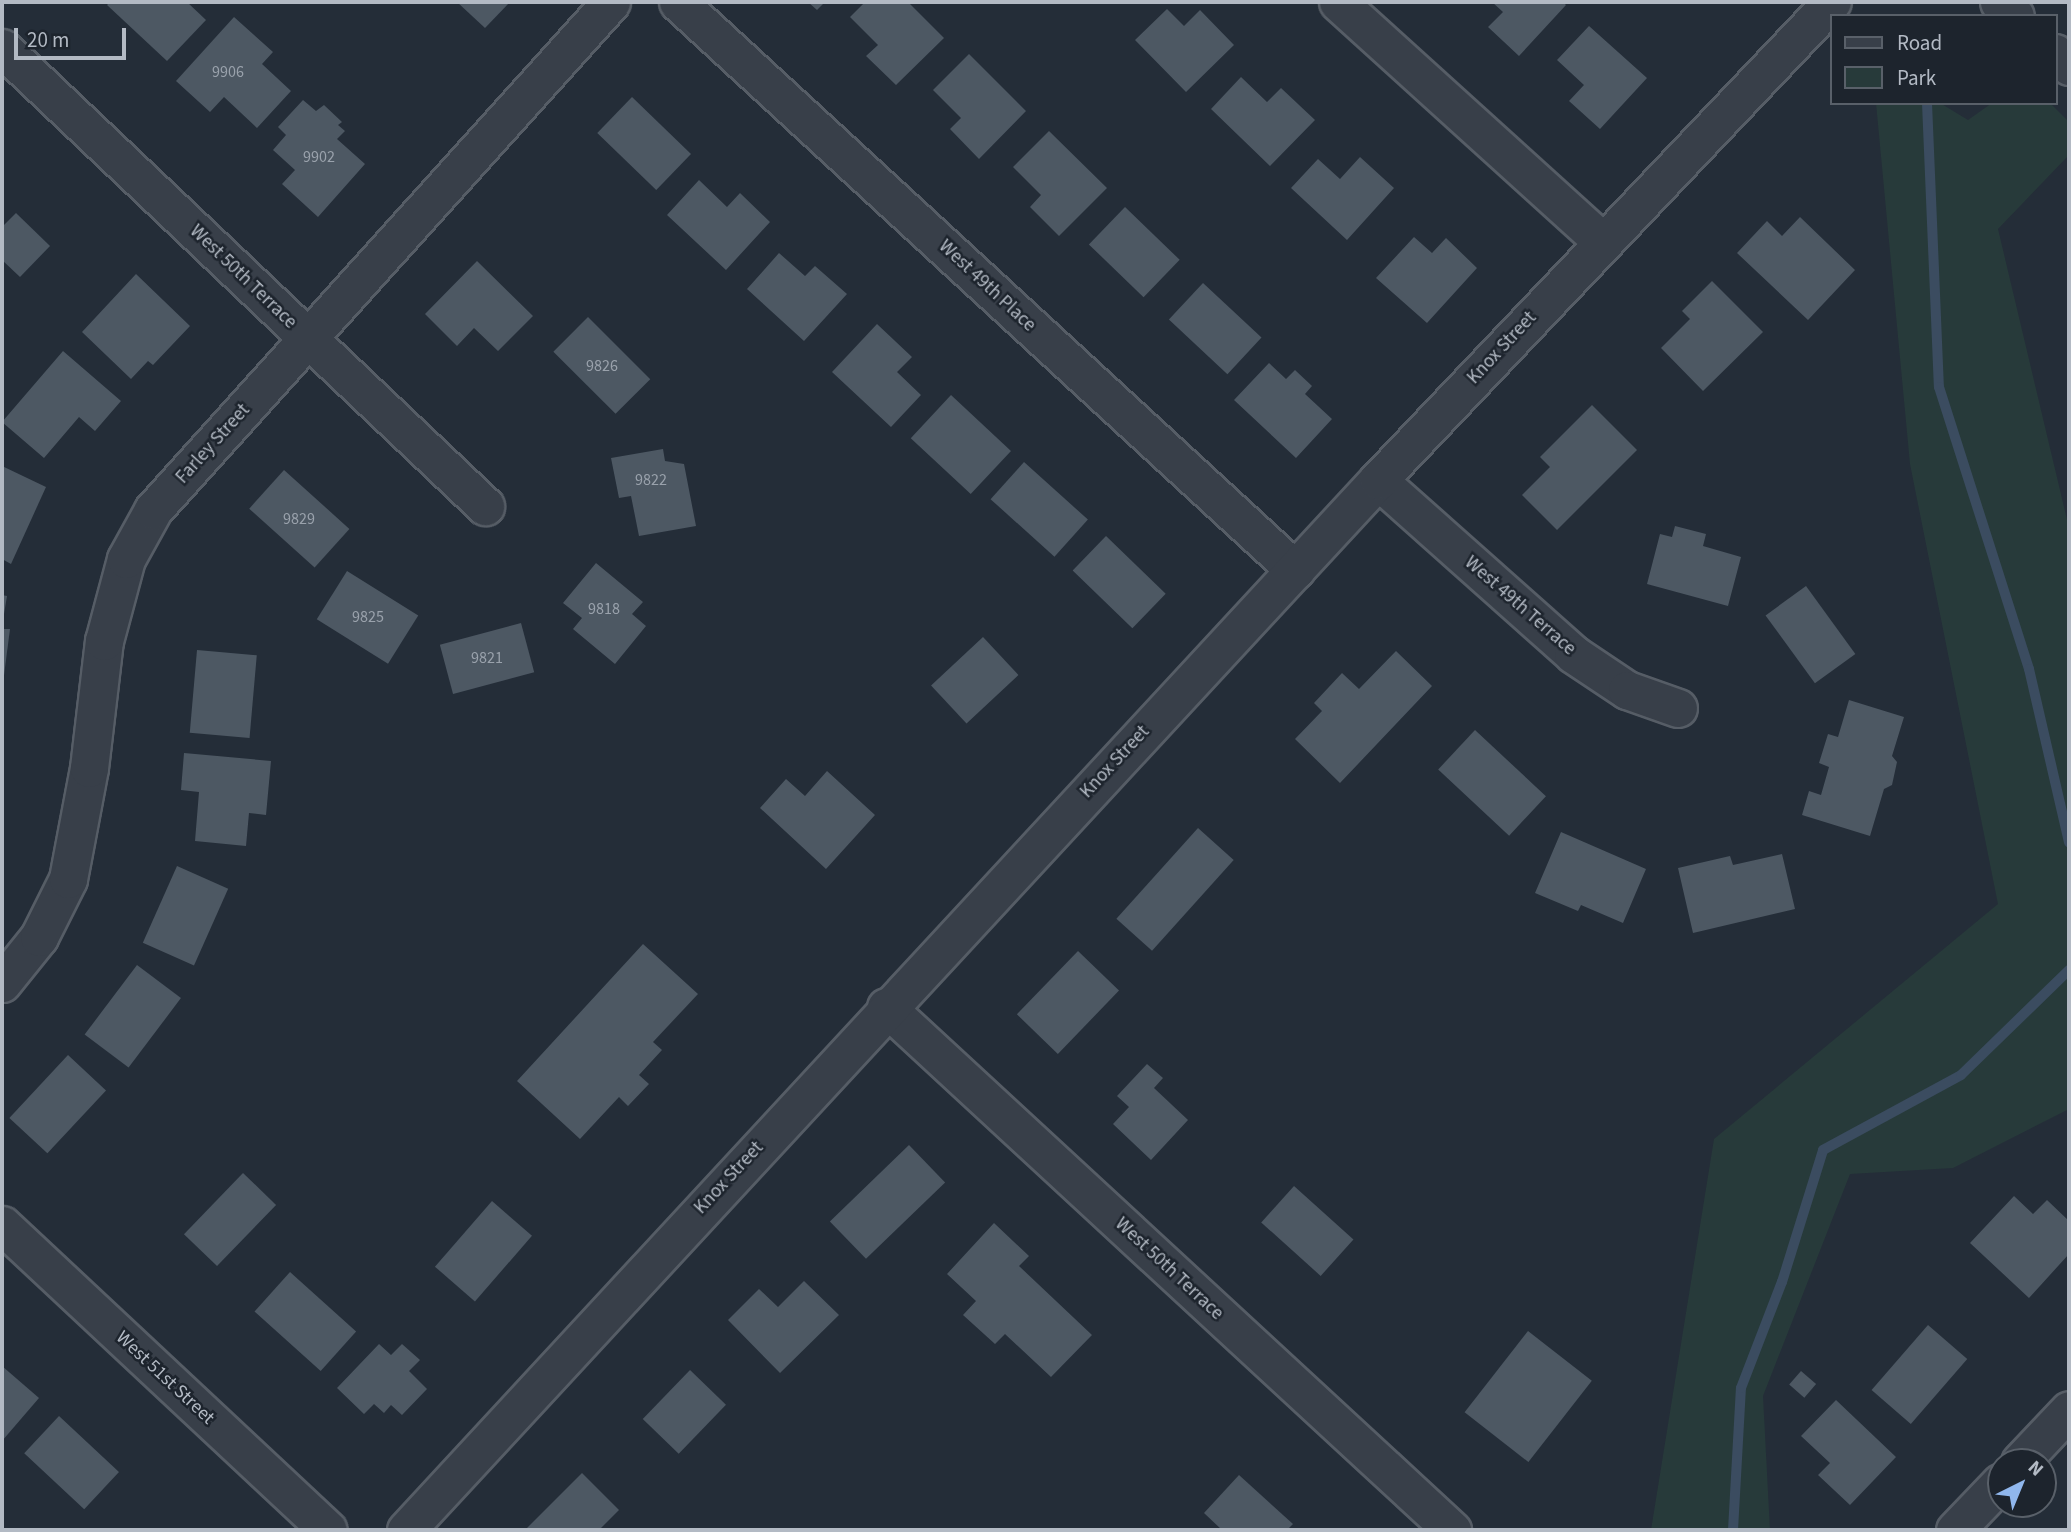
<!DOCTYPE html>
<html>
<head>
<meta charset="utf-8">
<style>
	body { margin:0 }
	#map { position:relative; width:2071px; height:1532px; overflow:hidden; background:#242d38; font-family:"Source Sans 3",sans-serif }
	div>[style] { position:absolute }
	.green>* { inset:0; background:#273a3a }
	.stream>* { height:10px; margin:-5px; padding:0 5px; transform-origin:5px; border-radius:5px; background:#3b4c60 }
	.building>* { inset:0; background:#4d5863; transform-origin:0 0 }
	.roads { filter:drop-shadow(2px 0 #565d66) drop-shadow(-2px 0 #565d66) drop-shadow(0 2px #565d66) drop-shadow(0 -2px #565d66) }
	.minor>* { height:37px; margin:-18.5px; padding:0 18.5px; transform-origin:18.5px; border-radius:18.5px; background:#383f49 }
	span { translate:-50% -50%; white-space:nowrap; text-align:center; line-height:1.15; -webkit-text-stroke:5px #1d242d; paint-order:stroke }
	.number-label { font-size:16px; color:#9aa2ac }
	.number-label span { -webkit-text-stroke-width:0 }
	.street-label { font-size:19px; color:#b3bac4 }
	.frame { position:absolute; inset:0; border:4px solid #b3bac4; pointer-events:none }
	.legend { position:absolute; left:1830px; top:14px; width:228px; height:91px; box-sizing:border-box; background:#1d242d; border:2px solid #596069; margin:0; padding:9px 12px; list-style:none; font-size:21px; color:#b3bac4 }
	.legend li { display:flex; align-items:center; gap:14px; height:35px }
	.legend b { width:35px; border:2px solid #596069 }
	.north { position:absolute; left:1987px; top:1448px; width:70px; height:70px; box-sizing:border-box; background:#1d242d; border:2px solid #596069; border-radius:50%; rotate:43deg; font-size:19px; font-weight:700; line-height:28px; text-align:center; color:#b3bac4 }
	.north::after { content:''; display:block; margin:auto; width:24px; height:32px; background:#90b7ed; clip-path:polygon(50% 0,100% 100%,50% 72%,0 100%) }
	.scale { position:absolute; left:14px; top:28px; width:112px; height:32px; box-sizing:border-box; border:4px solid #b3bac4; border-top:0; padding-left:9px; font-size:21px; line-height:24px; white-space:nowrap; color:#b3bac4; -webkit-text-stroke:5px #1d242d; paint-order:stroke }
</style>
</head>
<body>
<div id="map">
	<div class="green">
		<i style="clip-path:polygon(1876px 103px,1940px 103px,1968px 120px,1992px 103px,2050px 103px,2069px 122px,2069px 155px,1998px 229px,2069px 528px,2069px 1109px,1953px 1168px,1850px 1174px,1763px 1396px,1770px 1530px,1651px 1530px,1714px 1139px,1998px 904px,1910px 464px)"></i>
	</div>
	<div class="stream">
		<i style="left:1927px;top:103px;width:284px;rotate:87.6deg"></i>
		<i style="left:1939px;top:387px;width:296px;rotate:72.3deg"></i>
		<i style="left:2029px;top:669px;width:178px;rotate:77deg"></i>
		<i style="left:1733px;top:1530px;width:142px;rotate:-86.8deg"></i>
		<i style="left:1741px;top:1388px;width:114px;rotate:-68.9deg"></i>
		<i style="left:1782px;top:1282px;width:138px;rotate:-72.7deg"></i>
		<i style="left:1823px;top:1150px;width:157px;rotate:-28.5deg"></i>
		<i style="left:1961px;top:1075px;width:151px;rotate:-44.2deg"></i>
	</div>
	<div class="building">
		<i style="clip-path:polygon(110px 2px,187px 2px,206px 20px,167px 61px,107px 5px)"></i>
		<i style="clip-path:polygon(457px 2px,510px 2px,485px 28px)"></i>
		<i style="clip-path:polygon(808px 2px,825px 2px,817px 10px)"></i>
		<i style="clip-path:polygon(865px 2px,908px 2px,944px 38px,896px 85px,866px 56px,878px 45px,850px 17px)"></i>
		<i style="clip-path:polygon(1492px 2px,1563px 2px,1566px 5px,1519px 56px,1488px 27px,1503px 12px)"></i>
		<i style="clip-path:polygon(1167px 9px,1184px 26px,1200px 10px,1234px 45px,1186px 92px,1135px 40px)"></i>
		<i style="clip-path:polygon(234px 17px,273px 52px,262px 64px,291px 91px,257px 128px,224px 97px,210px 112px,176px 81px)"></i>
		<i style="clip-path:polygon(1589px 26px,1647px 78px,1600px 129px,1569px 101px,1584px 85px,1557px 60px)"></i>
		<i style="clip-path:polygon(969px 54px,1026px 111px,979px 159px,950px 129px,961px 118px,933px 90px)"></i>
		<i style="clip-path:polygon(1241px 77px,1267px 102px,1281px 88px,1315px 120px,1270px 166px,1211px 109px)"></i>
		<i style="left:632px;top:97px;width:82px;height:50px;rotate:44deg"></i>
		<i style="clip-path:polygon(303px 100px,316px 111px,324px 105px,342px 122px,338px 125px,345px 131px,337px 139px,365px 164px,318px 217px,282px 184px,295px 170px,273px 150px,286px 135px,278px 127px)"></i>
		<i style="clip-path:polygon(1049px 131px,1107px 188px,1059px 236px,1030px 207px,1041px 195px,1013px 167px)"></i>
		<i style="clip-path:polygon(1360px 157px,1394px 188px,1347px 240px,1291px 188px,1318px 159px,1340px 179px)"></i>
		<i style="clip-path:polygon(699px 180px,727px 207px,740px 193px,770px 222px,726px 270px,667px 215px)"></i>
		<i style="left:1125px;top:207px;width:76px;height:52px;rotate:44deg"></i>
		<i style="clip-path:polygon(16px 213px,50px 246px,20px 277px,2px 260px,2px 227px)"></i>
		<i style="clip-path:polygon(1800px 217px,1855px 270px,1808px 320px,1737px 253px,1767px 221px,1782px 236px)"></i>
		<i style="clip-path:polygon(1414px 237px,1432px 253px,1446px 238px,1477px 268px,1427px 323px,1376px 278px)"></i>
		<i style="clip-path:polygon(779px 253px,805px 276px,815px 266px,847px 294px,804px 341px,747px 289px)"></i>
		<i style="clip-path:polygon(477px 261px,533px 316px,498px 351px,474px 328px,457px 346px,425px 314px)"></i>
		<i style="clip-path:polygon(136px 274px,190px 326px,153px 365px,148px 361px,131px 379px,82px 332px)"></i>
		<i style="clip-path:polygon(1712px 281px,1763px 332px,1703px 391px,1661px 348px,1690px 319px,1682px 311px)"></i>
		<i style="left:1203px;top:283px;width:80px;height:50px;rotate:43deg"></i>
		<i style="left:588px;top:317px;width:88px;height:49px;rotate:45deg"></i>
		<i style="clip-path:polygon(877px 324px,912px 357px,897px 372px,921px 395px,891px 427px,832px 372px)"></i>
		<i style="clip-path:polygon(63px 351px,121px 401px,95px 431px,79px 417px,44px 458px,2px 422px)"></i>
		<i style="clip-path:polygon(1269px 363px,1286px 379px,1295px 370px,1312px 386px,1305px 394px,1332px 419px,1296px 458px,1234px 400px)"></i>
		<i style="left:951px;top:395px;width:82px;height:59px;rotate:43deg"></i>
		<i style="clip-path:polygon(1592px 405px,1637px 450px,1557px 530px,1522px 495px,1550px 467px,1540px 457px)"></i>
		<i style="clip-path:polygon(663px 449px,665px 461px,684px 464px,696px 526px,639px 536px,631px 496px,619px 498px,611px 458px)"></i>
		<i style="left:1024px;top:462px;width:86px;height:50px;rotate:42deg"></i>
		<i style="clip-path:polygon(2px 466px,46px 487px,11px 564px,2px 559px)"></i>
		<i style="left:284px;top:470px;width:88px;height:52px;rotate:42deg"></i>
		<i style="clip-path:polygon(1675px 526px,1706px 534px,1703px 546px,1741px 557px,1728px 606px,1647px 584px,1660px 534px,1672px 537px)"></i>
		<i style="left:1106px;top:536px;width:83px;height:48px;rotate:44deg"></i>
		<i style="clip-path:polygon(596px 563px,643px 602px,632px 614px,646px 626px,615px 664px,573px 629px,582px 618px,563px 603px)"></i>
		<i style="left:347px;top:571px;width:84px;height:57px;rotate:32deg"></i>
		<i style="left:1806px;top:586px;width:84px;height:50px;rotate:54deg"></i>
		<i style="clip-path:polygon(2px 595px,7px 596px,3px 620px,2px 620px)"></i>
		<i style="left:521px;top:623px;width:51px;height:84px;rotate:75deg"></i>
		<i style="clip-path:polygon(2px 629px,10px 629px,3px 683px,2px 683px)"></i>
		<i style="left:983px;top:637px;width:52px;height:71px;rotate:47deg"></i>
		<i style="left:197px;top:650px;width:60px;height:83px;rotate:5deg"></i>
		<i style="clip-path:polygon(1396px 651px,1432px 686px,1340px 783px,1295px 739px,1322px 711px,1314px 703px,1342px 673px,1359px 689px)"></i>
		<i style="clip-path:polygon(1849px 700px,1904px 717px,1892px 756px,1897px 762px,1892px 785px,1884px 789px,1870px 836px,1802px 815px,1809px 791px,1821px 795px,1829px 767px,1819px 763px,1828px 734px,1838px 737px)"></i>
		<i style="left:1475px;top:730px;width:97px;height:54px;rotate:43deg"></i>
		<i style="clip-path:polygon(184px 753px,271px 761px,266px 815px,249px 813px,246px 846px,195px 841px,199px 792px,181px 790px)"></i>
		<i style="clip-path:polygon(827px 771px,875px 815px,826px 869px,760px 808px,786px 779px,805px 796px)"></i>
		<i style="left:1198px;top:828px;width:48px;height:122px;rotate:42deg"></i>
		<i style="clip-path:polygon(1561px 832px,1646px 869px,1623px 923px,1581px 905px,1578px 911px,1535px 893px)"></i>
		<i style="clip-path:polygon(1782px 854px,1795px 909px,1693px 933px,1678px 868px,1730px 856px,1733px 865px)"></i>
		<i style="left:177px;top:866px;width:56px;height:84px;rotate:24deg"></i>
		<i style="clip-path:polygon(643px 944px,698px 994px,653px 1042px,662px 1050px,639px 1075px,649px 1084px,628px 1106px,619px 1097px,580px 1139px,517px 1081px)"></i>
		<i style="left:1078px;top:951px;width:57px;height:88px;rotate:44deg"></i>
		<i style="left:137px;top:965px;width:55px;height:87px;rotate:37deg"></i>
		<i style="left:68px;top:1055px;width:52px;height:86px;rotate:43deg"></i>
		<i style="clip-path:polygon(1147px 1064px,1163px 1078px,1154px 1088px,1188px 1120px,1151px 1160px,1113px 1124px,1129px 1107px,1117px 1096px)"></i>
		<i style="left:909px;top:1145px;width:52px;height:110px;rotate:46deg"></i>
		<i style="left:243px;top:1173px;width:46px;height:85px;rotate:44deg"></i>
		<i style="left:1294px;top:1186px;width:80px;height:49px;rotate:42deg"></i>
		<i style="clip-path:polygon(2014px 1196px,2033px 1214px,2047px 1200px,2069px 1221px,2069px 1254px,2029px 1298px,1970px 1243px)"></i>
		<i style="left:492px;top:1201px;width:53px;height:87px;rotate:41deg"></i>
		<i style="clip-path:polygon(994px 1223px,1029px 1256px,1019px 1266px,1092px 1335px,1051px 1377px,1005px 1334px,995px 1344px,963px 1315px,976px 1301px,947px 1274px)"></i>
		<i style="left:290px;top:1272px;width:89px;height:53px;rotate:42deg"></i>
		<i style="clip-path:polygon(804px 1281px,839px 1315px,780px 1373px,728px 1320px,759px 1289px,778px 1307px)"></i>
		<i style="left:1928px;top:1325px;width:52px;height:86px;rotate:41deg"></i>
		<i style="left:1528px;top:1331px;width:81px;height:103px;rotate:38deg"></i>
		<i style="clip-path:polygon(379px 1344px,391px 1355px,402px 1344px,420px 1360px,409px 1371px,427px 1389px,402px 1415px,391px 1405px,384px 1413px,374px 1404px,364px 1414px,337px 1388px)"></i>
		<i style="clip-path:polygon(2px 1366px,39px 1398px,2px 1441px)"></i>
		<i style="left:690px;top:1370px;width:50px;height:68px;rotate:44deg"></i>
		<i style="left:1801px;top:1371px;width:20px;height:18px;rotate:41deg"></i>
		<i style="clip-path:polygon(1836px 1400px,1896px 1457px,1850px 1505px,1818px 1475px,1830px 1463px,1801px 1436px)"></i>
		<i style="left:59px;top:1416px;width:82px;height:51px;rotate:43deg"></i>
		<i style="clip-path:polygon(582px 1473px,619px 1510px,599px 1530px,525px 1530px)"></i>
		<i style="clip-path:polygon(1239px 1475px,1293px 1524px,1287px 1530px,1222px 1530px,1204px 1513px)"></i>
	</div>
	<div class="roads">
		<div class="minor">
			<i style="left:678px;top:2px;width:839px;rotate:42.63deg"></i>
			<i style="left:1338px;top:2px;width:356px;rotate:42.2deg"></i>
			<i style="left:1999px;top:2px;width:21px;rotate:41deg"></i>
			<i style="left:2px;top:48px;width:666px;rotate:43.48deg"></i>
			<i style="left:2055px;top:53px;width:19px;rotate:43deg"></i>
			<i style="left:1378px;top:480px;width:261px;rotate:41.7deg"></i>
			<i style="left:1573px;top:654px;width:65px;rotate:33.7deg"></i>
			<i style="left:1627px;top:690px;width:54px;rotate:19.4deg"></i>
			<i style="left:2px;top:983px;width:59px;rotate:-51.2deg"></i>
			<i style="left:39px;top:937px;width:65px;rotate:-63.4deg"></i>
			<i style="left:68px;top:879px;width:113px;rotate:-79.3deg"></i>
			<i style="left:89px;top:768px;width:128px;rotate:-83.3deg"></i>
			<i style="left:104px;top:641px;width:85px;rotate:-75deg"></i>
			<i style="left:126px;top:559px;width:56px;rotate:-61.1deg"></i>
			<i style="left:153px;top:510px;width:684px;rotate:-47.96deg"></i>
			<i style="left:886px;top:1007px;width:771px;rotate:42.74deg"></i>
			<i style="left:2px;top:1225px;width:446px;rotate:43.1deg"></i>
			<i style="left:2020px;top:1462px;width:71px;rotate:-46.7deg"></i>
			<i style="left:406px;top:1530px;width:1431px;rotate:-47.21deg"></i>
			<i style="left:1378px;top:480px;width:659px;rotate:-46.48deg"></i>
			<i style="left:1955px;top:1530px;width:66px;rotate:-46.2deg"></i>
		</div>
	</div>
	<div class="number-label">
		<span style="left:228px;top:72px">9906</span>
		<span style="left:319px;top:157px">9902</span>
		<span style="left:602px;top:366px">9826</span>
		<span style="left:651px;top:480px">9822</span>
		<span style="left:299px;top:519px">9829</span>
		<span style="left:604px;top:609px">9818</span>
		<span style="left:368px;top:617px">9825</span>
		<span style="left:487px;top:658px">9821</span>
	</div>
	<div class="street-label">
		<span style="left:243px;top:277px;rotate:44deg">West 50th Terrace</span>
		<span style="left:987px;top:286px;rotate:43deg">West 49th Place</span>
		<span style="left:1502px;top:348px;rotate:-47deg">Knox Street</span>
		<span style="left:213px;top:444px;rotate:-48deg">Farley Street</span>
		<span style="left:1520px;top:606px;rotate:41deg">West 49th Terrace</span>
		<span style="left:1115px;top:762px;rotate:-47deg">Knox Street</span>
		<span style="left:729px;top:1178px;rotate:-47deg">Knox Street</span>
		<span style="left:1169px;top:1269px;rotate:43deg">West 50th Terrace</span>
		<span style="left:165px;top:1378px;rotate:43deg">West 51st Street</span>
	</div>
	<div class="frame"></div>
	<ul class="legend">
	<li><b style="height:9px;background:#383f49"></b>Road</li>
	<li><b style="height:19px;background:#273a3a"></b>Park</li>
	</ul>
	<div class="north">N</div>
	<div class="scale">20 m</div>
</div>
</body>
</html>
